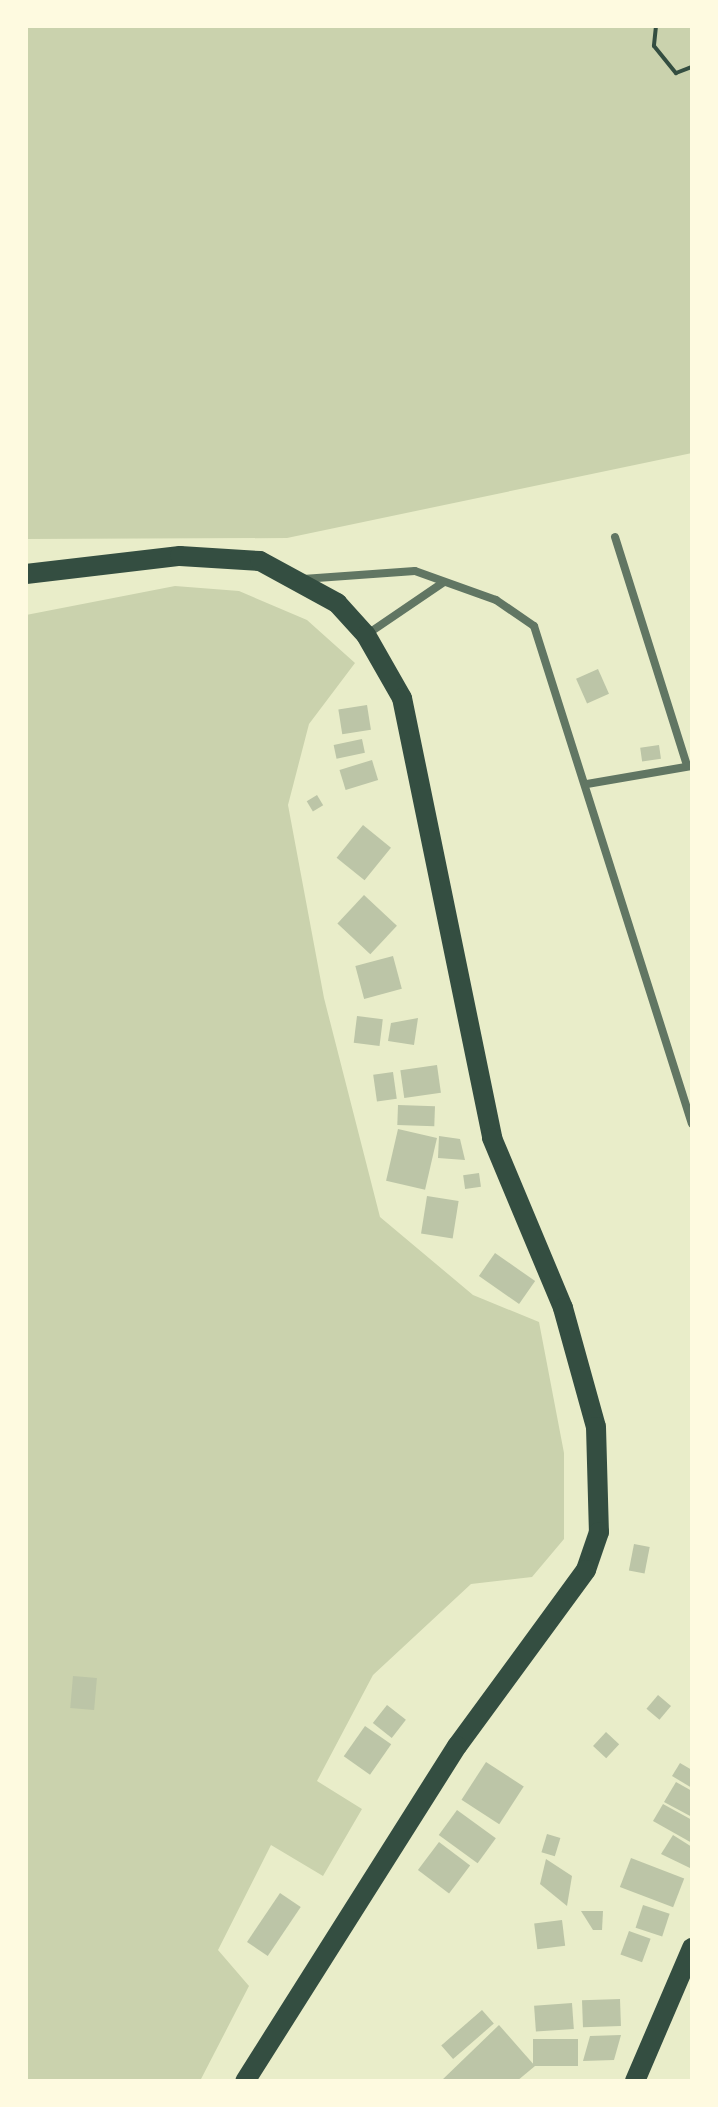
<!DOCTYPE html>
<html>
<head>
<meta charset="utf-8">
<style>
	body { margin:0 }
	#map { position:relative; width:718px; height:2107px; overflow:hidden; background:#e9edc9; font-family:"Sofia Sans Condensed",sans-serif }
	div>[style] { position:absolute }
	.green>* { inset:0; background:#cad2ad }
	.building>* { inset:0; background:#bcc5a7; transform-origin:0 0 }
	.path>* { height:4px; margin:-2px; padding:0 2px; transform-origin:2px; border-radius:2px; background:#344e41 }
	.minor>* { height:8px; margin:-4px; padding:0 4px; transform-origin:4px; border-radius:4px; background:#617663 }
	.primary>* { height:20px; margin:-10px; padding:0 10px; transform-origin:10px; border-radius:10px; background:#344e41 }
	span { translate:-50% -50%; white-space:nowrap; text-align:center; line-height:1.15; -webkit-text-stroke:6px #fefae0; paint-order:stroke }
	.frame { position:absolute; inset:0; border:28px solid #fefae0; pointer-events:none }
</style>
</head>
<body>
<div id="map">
	<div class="green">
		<i style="clip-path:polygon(26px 26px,692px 26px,692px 453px,287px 538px,26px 539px)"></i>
		<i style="clip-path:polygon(175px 586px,239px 591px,307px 620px,355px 663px,309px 724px,288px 805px,324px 998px,380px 1217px,473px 1295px,539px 1322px,564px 1453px,564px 1539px,532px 1577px,471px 1584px,373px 1675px,317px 1781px,362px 1809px,323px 1876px,271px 1845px,218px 1950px,249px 1986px,200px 2081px,26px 2081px,26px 615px)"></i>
	</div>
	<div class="building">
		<i style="left:598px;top:669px;width:27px;height:24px;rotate:66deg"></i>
		<i style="left:367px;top:705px;width:25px;height:29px;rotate:81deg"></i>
		<i style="left:362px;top:739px;width:14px;height:29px;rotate:78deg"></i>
		<i style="left:659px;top:745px;width:14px;height:19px;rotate:82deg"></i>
		<i style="left:372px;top:760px;width:21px;height:34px;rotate:73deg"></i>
		<i style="left:317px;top:795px;width:12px;height:12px;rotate:59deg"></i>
		<i style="left:363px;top:825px;width:36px;height:42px;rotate:39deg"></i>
		<i style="left:364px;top:895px;width:45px;height:39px;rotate:43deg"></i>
		<i style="left:393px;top:956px;width:34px;height:39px;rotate:75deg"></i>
		<i style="left:357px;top:1016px;width:26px;height:27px;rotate:7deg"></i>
		<i style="clip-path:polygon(418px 1018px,414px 1045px,388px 1041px,391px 1023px)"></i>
		<i style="left:437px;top:1065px;width:28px;height:37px;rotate:82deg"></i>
		<i style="left:393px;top:1072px;width:27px;height:20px;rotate:82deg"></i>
		<i style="left:398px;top:1105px;width:37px;height:20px;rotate:2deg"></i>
		<i style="left:398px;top:1129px;width:40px;height:53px;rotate:13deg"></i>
		<i style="clip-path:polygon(439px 1136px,460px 1139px,465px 1160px,438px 1158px)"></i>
		<i style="left:479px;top:1173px;width:14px;height:16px;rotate:82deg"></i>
		<i style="left:427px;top:1196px;width:32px;height:38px;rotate:9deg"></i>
		<i style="left:495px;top:1253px;width:49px;height:28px;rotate:35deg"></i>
		<i style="left:634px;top:1544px;width:16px;height:27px;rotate:11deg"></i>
		<i style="left:73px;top:1676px;width:24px;height:32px;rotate:5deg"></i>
		<i style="left:658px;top:1695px;width:17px;height:18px;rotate:40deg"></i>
		<i style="left:387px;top:1705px;width:24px;height:23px;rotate:38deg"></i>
		<i style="left:365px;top:1726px;width:32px;height:37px;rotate:35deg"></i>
		<i style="left:606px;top:1732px;width:18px;height:19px;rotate:43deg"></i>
		<i style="left:486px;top:1762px;width:45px;height:45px;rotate:33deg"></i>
		<i style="clip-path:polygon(680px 1763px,692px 1770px,692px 1788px,672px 1776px)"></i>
		<i style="clip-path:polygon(676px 1782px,692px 1791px,692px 1817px,664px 1802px)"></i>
		<i style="clip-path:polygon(663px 1804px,692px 1820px,692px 1843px,653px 1821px)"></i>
		<i style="left:457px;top:1810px;width:48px;height:31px;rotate:36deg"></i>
		<i style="left:547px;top:1834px;width:14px;height:19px;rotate:17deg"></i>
		<i style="clip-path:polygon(673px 1835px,692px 1847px,692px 1869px,661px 1854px)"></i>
		<i style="left:439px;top:1842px;width:39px;height:35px;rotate:37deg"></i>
		<i style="left:631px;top:1858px;width:57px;height:31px;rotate:21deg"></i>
		<i style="clip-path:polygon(546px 1859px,572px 1876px,567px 1906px,540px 1884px)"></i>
		<i style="left:280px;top:1893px;width:25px;height:59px;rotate:34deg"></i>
		<i style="left:643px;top:1905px;width:28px;height:24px;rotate:18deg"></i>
		<i style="clip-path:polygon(581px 1911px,603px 1911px,602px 1930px,593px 1930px)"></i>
		<i style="left:562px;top:1920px;width:26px;height:28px;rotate:83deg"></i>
		<i style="left:629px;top:1931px;width:23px;height:25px;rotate:20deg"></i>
		<i style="left:620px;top:1999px;width:27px;height:38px;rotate:88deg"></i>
		<i style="left:572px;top:2003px;width:26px;height:38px;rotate:86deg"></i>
		<i style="left:482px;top:2010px;width:18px;height:54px;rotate:49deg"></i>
		<i style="clip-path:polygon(499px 2025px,535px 2066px,517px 2081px,441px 2081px)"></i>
		<i style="clip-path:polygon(621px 2035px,614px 2060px,583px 2061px,590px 2036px)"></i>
		<i style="left:533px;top:2039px;width:45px;height:27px"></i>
	</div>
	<div class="path">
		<i style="left:656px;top:26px;width:20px;rotate:96deg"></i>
		<i style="left:654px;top:46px;width:35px;rotate:51deg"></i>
		<i style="left:676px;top:73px;width:17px;rotate:-21deg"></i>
	</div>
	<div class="minor">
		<i style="left:615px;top:537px;width:240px;rotate:72.5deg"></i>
		<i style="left:303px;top:579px;width:112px;rotate:-4.1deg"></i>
		<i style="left:415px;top:571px;width:86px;rotate:19.7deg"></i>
		<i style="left:496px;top:600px;width:46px;rotate:34.4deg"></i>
		<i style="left:534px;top:626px;width:522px;rotate:72.4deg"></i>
		<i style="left:366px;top:635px;width:94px;rotate:-34.2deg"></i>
		<i style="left:587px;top:784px;width:106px;rotate:-9.8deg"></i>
	</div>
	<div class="primary">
		<i style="left:26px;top:574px;width:155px;rotate:-6.7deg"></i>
		<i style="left:180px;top:556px;width:80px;rotate:3.6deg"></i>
		<i style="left:260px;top:561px;width:88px;rotate:28.6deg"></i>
		<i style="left:337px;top:603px;width:43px;rotate:47.8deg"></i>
		<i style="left:366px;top:635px;width:73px;rotate:60.3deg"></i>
		<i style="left:402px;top:698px;width:449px;rotate:78.4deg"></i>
		<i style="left:492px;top:1138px;width:184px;rotate:67.3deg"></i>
		<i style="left:563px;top:1308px;width:123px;rotate:74.5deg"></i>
		<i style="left:596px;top:1427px;width:105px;rotate:88.4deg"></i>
		<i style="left:599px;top:1532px;width:40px;rotate:108.9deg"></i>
		<i style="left:586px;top:1570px;width:218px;rotate:126.2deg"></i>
		<i style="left:457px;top:1746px;width:396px;rotate:122.3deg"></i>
		<i style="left:635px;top:2081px;width:145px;rotate:-66.8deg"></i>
	</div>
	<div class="frame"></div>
</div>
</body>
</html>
